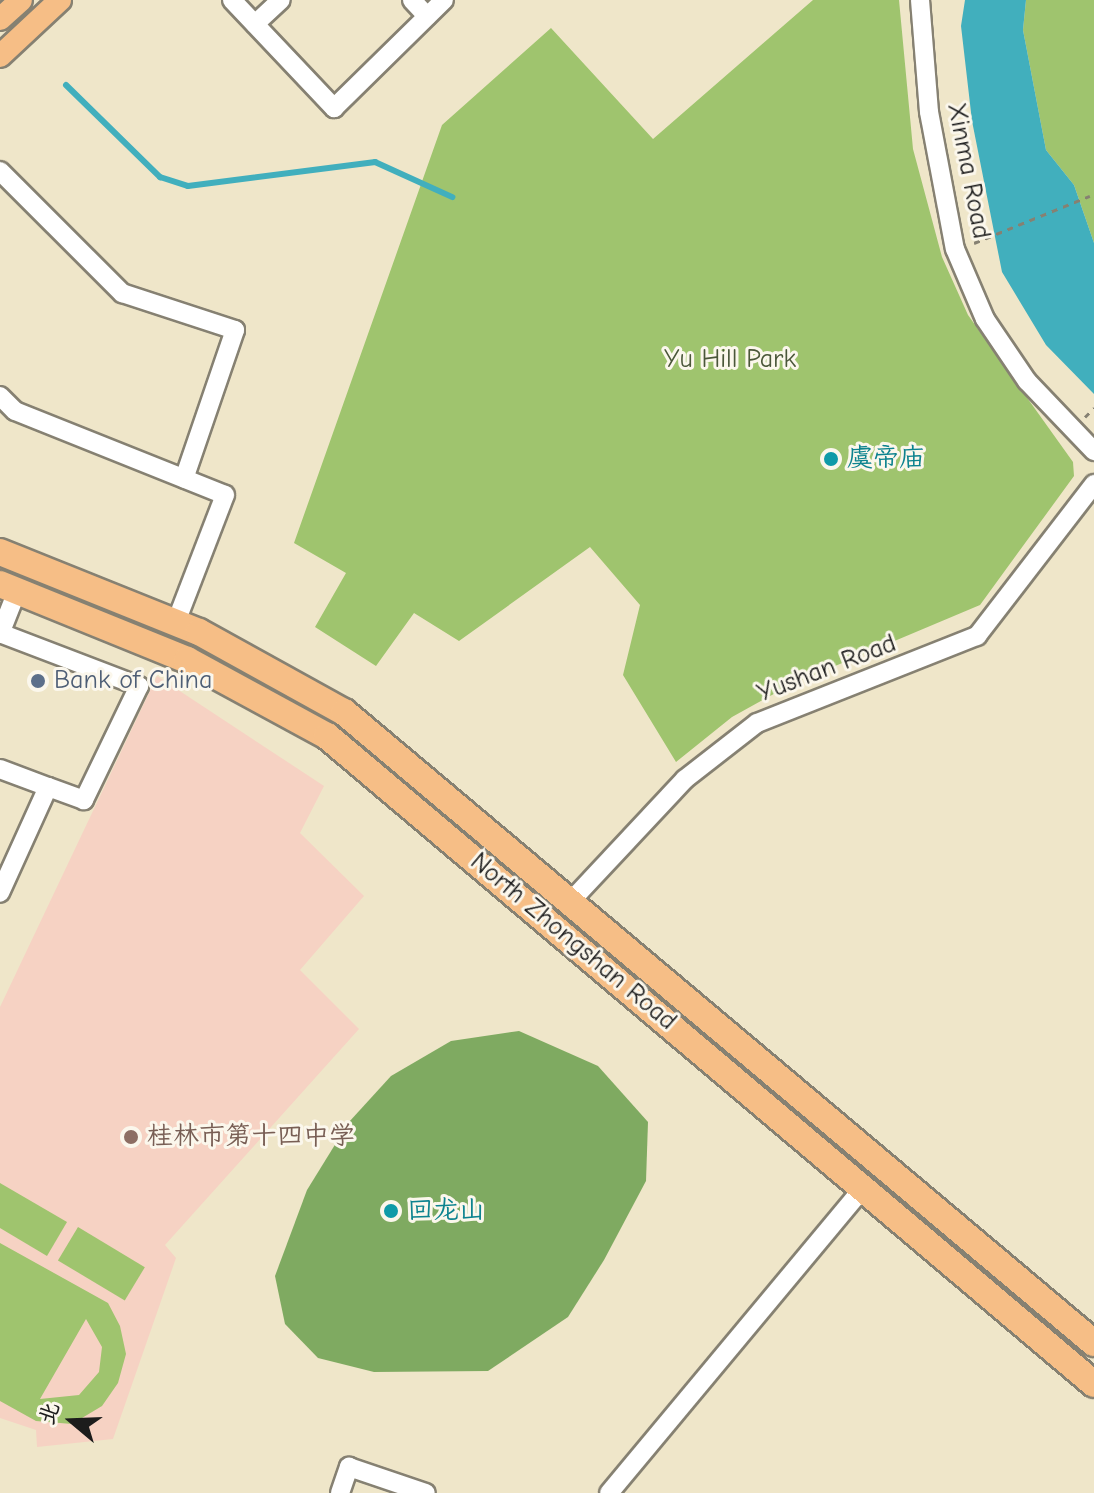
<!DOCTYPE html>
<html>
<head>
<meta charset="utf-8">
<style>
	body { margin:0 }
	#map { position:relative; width:1094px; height:1493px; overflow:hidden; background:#efe6c9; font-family:"Comic Neue","LXGW WenKai TC",sans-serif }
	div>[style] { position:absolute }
	.built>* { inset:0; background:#f6d2c3 }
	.green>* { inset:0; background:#9fc46e; transform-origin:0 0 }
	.forest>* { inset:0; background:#7faa61 }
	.water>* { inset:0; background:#41afbd }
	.stream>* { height:6px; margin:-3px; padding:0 3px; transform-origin:3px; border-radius:3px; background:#41afbd }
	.path>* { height:3px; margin-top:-1.5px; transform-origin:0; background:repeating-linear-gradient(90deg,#868172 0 6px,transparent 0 12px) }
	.roads { filter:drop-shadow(2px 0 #868172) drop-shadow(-2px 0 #868172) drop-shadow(0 2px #868172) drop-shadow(0 -2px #868172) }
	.minor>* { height:18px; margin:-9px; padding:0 9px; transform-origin:9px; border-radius:9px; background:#fff }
	.major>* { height:22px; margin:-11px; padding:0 11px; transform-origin:11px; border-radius:11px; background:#f6be86 }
	.highway>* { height:26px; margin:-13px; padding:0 13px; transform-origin:13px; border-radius:13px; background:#f6be86 }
	.dots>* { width:22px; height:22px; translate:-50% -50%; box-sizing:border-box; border:4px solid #fbf7ec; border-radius:50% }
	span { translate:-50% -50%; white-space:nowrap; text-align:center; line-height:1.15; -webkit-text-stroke:6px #fbf7ec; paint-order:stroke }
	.street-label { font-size:26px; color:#1c1c1c }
	.park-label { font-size:26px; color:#4a5739 }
	.culture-label { font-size:26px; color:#0d838f }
	.left { translate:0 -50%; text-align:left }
	.service-label { font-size:26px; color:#4e5e75 }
	.education-label { font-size:26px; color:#785e54 }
	.north { position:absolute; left:32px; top:1381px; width:80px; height:80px; -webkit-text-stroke:6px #fbf7ec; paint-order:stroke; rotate:289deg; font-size:22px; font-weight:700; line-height:32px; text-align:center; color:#1c1c1c }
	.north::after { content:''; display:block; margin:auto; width:28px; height:36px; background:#1c1c1c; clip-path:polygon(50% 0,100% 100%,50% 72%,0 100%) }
</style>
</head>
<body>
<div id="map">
	<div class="built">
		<i style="clip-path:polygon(157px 676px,324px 786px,300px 833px,364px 896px,300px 970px,359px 1029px,165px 1245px,176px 1258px,113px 1439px,37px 1447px,36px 1430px,0 1418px,0 1007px)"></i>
	</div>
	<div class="green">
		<i style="clip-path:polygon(813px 0,899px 0,913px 149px,942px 257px,968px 315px,1073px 462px,1074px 476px,980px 605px,790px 685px,732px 717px,676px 762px,623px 675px,640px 605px,590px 547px,459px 641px,414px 613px,376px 666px,315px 627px,346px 573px,294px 543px,442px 125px,551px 28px,653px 139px)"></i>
		<i style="clip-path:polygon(1026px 0,1094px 0,1094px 243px,1074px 185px,1046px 150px,1023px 30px)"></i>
		<i style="clip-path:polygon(0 1183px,67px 1222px,47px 1256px,0 1228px)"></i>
		<i style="left:78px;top:1227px;width:78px;height:39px;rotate:31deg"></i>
		<i style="clip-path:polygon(evenodd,0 1243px,108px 1303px,120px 1326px,126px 1354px,118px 1383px,102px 1406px,72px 1424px,36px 1421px,0 1401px,0 1243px,86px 1319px,102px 1347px,99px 1372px,79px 1395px,40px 1399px,86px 1319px)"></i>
	</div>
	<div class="forest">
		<i style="clip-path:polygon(519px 1031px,598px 1066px,648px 1122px,646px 1181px,604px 1260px,568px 1317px,488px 1371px,374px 1372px,318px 1358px,285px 1324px,275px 1276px,307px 1190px,349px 1122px,391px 1076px,451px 1041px)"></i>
	</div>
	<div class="water">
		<i style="clip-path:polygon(965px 0,1026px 0,1023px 30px,1046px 150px,1074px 185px,1094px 243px,1094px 394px,1046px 345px,1002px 272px,972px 121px,961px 26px)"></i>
	</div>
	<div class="stream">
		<i style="left:66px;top:85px;width:132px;rotate:44.4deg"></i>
		<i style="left:160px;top:177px;width:29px;rotate:18deg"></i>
		<i style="left:188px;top:186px;width:189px;rotate:-7.3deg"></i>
		<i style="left:375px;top:162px;width:85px;rotate:24.4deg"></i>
	</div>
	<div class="path">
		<i style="left:974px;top:243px;width:125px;rotate:-22.1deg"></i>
		<i style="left:1085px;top:417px;width:13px;rotate:-45deg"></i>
	</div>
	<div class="roads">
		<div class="minor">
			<i style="left:232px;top:0;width:149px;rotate:46.6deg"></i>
			<i style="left:334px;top:108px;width:154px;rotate:-44.5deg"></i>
			<i style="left:412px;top:0;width:22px;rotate:47deg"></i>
			<i style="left:920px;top:0;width:112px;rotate:85.4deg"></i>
			<i style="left:929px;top:112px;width:139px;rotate:79.3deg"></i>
			<i style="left:955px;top:249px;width:76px;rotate:66.8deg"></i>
			<i style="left:985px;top:319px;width:75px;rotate:55.9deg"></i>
			<i style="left:1027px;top:381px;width:97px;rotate:46.3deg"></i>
			<i style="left:255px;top:24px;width:35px;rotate:-43deg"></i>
			<i style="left:0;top:171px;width:173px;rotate:45deg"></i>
			<i style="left:122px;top:293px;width:119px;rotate:18.1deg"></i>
			<i style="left:235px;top:330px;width:157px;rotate:108.9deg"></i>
			<i style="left:0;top:396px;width:21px;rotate:45deg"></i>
			<i style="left:15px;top:411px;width:226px;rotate:21.8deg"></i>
			<i style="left:225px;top:495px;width:136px;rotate:111.1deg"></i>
			<i style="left:0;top:633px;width:149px;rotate:20.9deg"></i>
			<i style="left:139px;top:686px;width:127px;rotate:115.8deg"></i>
			<i style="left:84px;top:800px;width:38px;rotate:-160deg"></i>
			<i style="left:0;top:634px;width:46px;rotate:-68.4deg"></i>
			<i style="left:0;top:769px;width:51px;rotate:20.6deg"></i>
			<i style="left:48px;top:787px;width:116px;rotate:114.4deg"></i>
			<i style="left:570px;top:902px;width:168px;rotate:-46.9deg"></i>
			<i style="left:685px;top:779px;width:91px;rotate:-37.9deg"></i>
			<i style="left:757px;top:723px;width:237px;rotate:-21.6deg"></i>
			<i style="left:977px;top:636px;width:192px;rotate:-52.4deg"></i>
			<i style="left:340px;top:1493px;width:28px;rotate:-71deg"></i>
			<i style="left:349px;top:1467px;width:81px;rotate:18.7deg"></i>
			<i style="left:609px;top:1493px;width:397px;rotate:-50.2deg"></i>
		</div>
		<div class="major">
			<i style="left:0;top:19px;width:28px;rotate:-42deg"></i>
			<i style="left:0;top:56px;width:82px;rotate:-43deg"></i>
		</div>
		<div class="highway">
			<i style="left:0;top:552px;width:214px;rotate:21.9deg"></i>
			<i style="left:199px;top:632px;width:166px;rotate:28.9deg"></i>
			<i style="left:344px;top:712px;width:980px;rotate:40.08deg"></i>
			<i style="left:0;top:584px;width:202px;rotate:22.1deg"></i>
			<i style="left:187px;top:660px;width:159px;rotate:28.5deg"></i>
			<i style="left:327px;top:736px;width:1004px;rotate:40.19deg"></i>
		</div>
	</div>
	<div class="dots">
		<i style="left:831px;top:459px;background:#0f9aa8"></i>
		<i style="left:38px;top:681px;background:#5c6f8a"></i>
		<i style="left:131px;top:1137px;background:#8d6e63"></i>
		<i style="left:391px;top:1211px;background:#0f9aa8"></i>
	</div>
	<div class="street-label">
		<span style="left:968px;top:171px;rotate:79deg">Xinma Road</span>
		<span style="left:827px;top:669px;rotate:-21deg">Yushan Road</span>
		<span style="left:573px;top:942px;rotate:40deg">North Zhongshan Road</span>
	</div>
	<div class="park-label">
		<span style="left:730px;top:360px">Yu Hill Park</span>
	</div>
	<div class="culture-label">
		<span class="left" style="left:847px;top:459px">虞帝庙</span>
		<span class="left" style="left:407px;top:1211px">回龙山</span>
	</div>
	<div class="service-label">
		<span class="left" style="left:54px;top:681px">Bank of China</span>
	</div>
	<div class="education-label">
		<span class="left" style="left:147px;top:1137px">桂林市第十四中学</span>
	</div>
	<div class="north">北</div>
</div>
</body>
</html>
